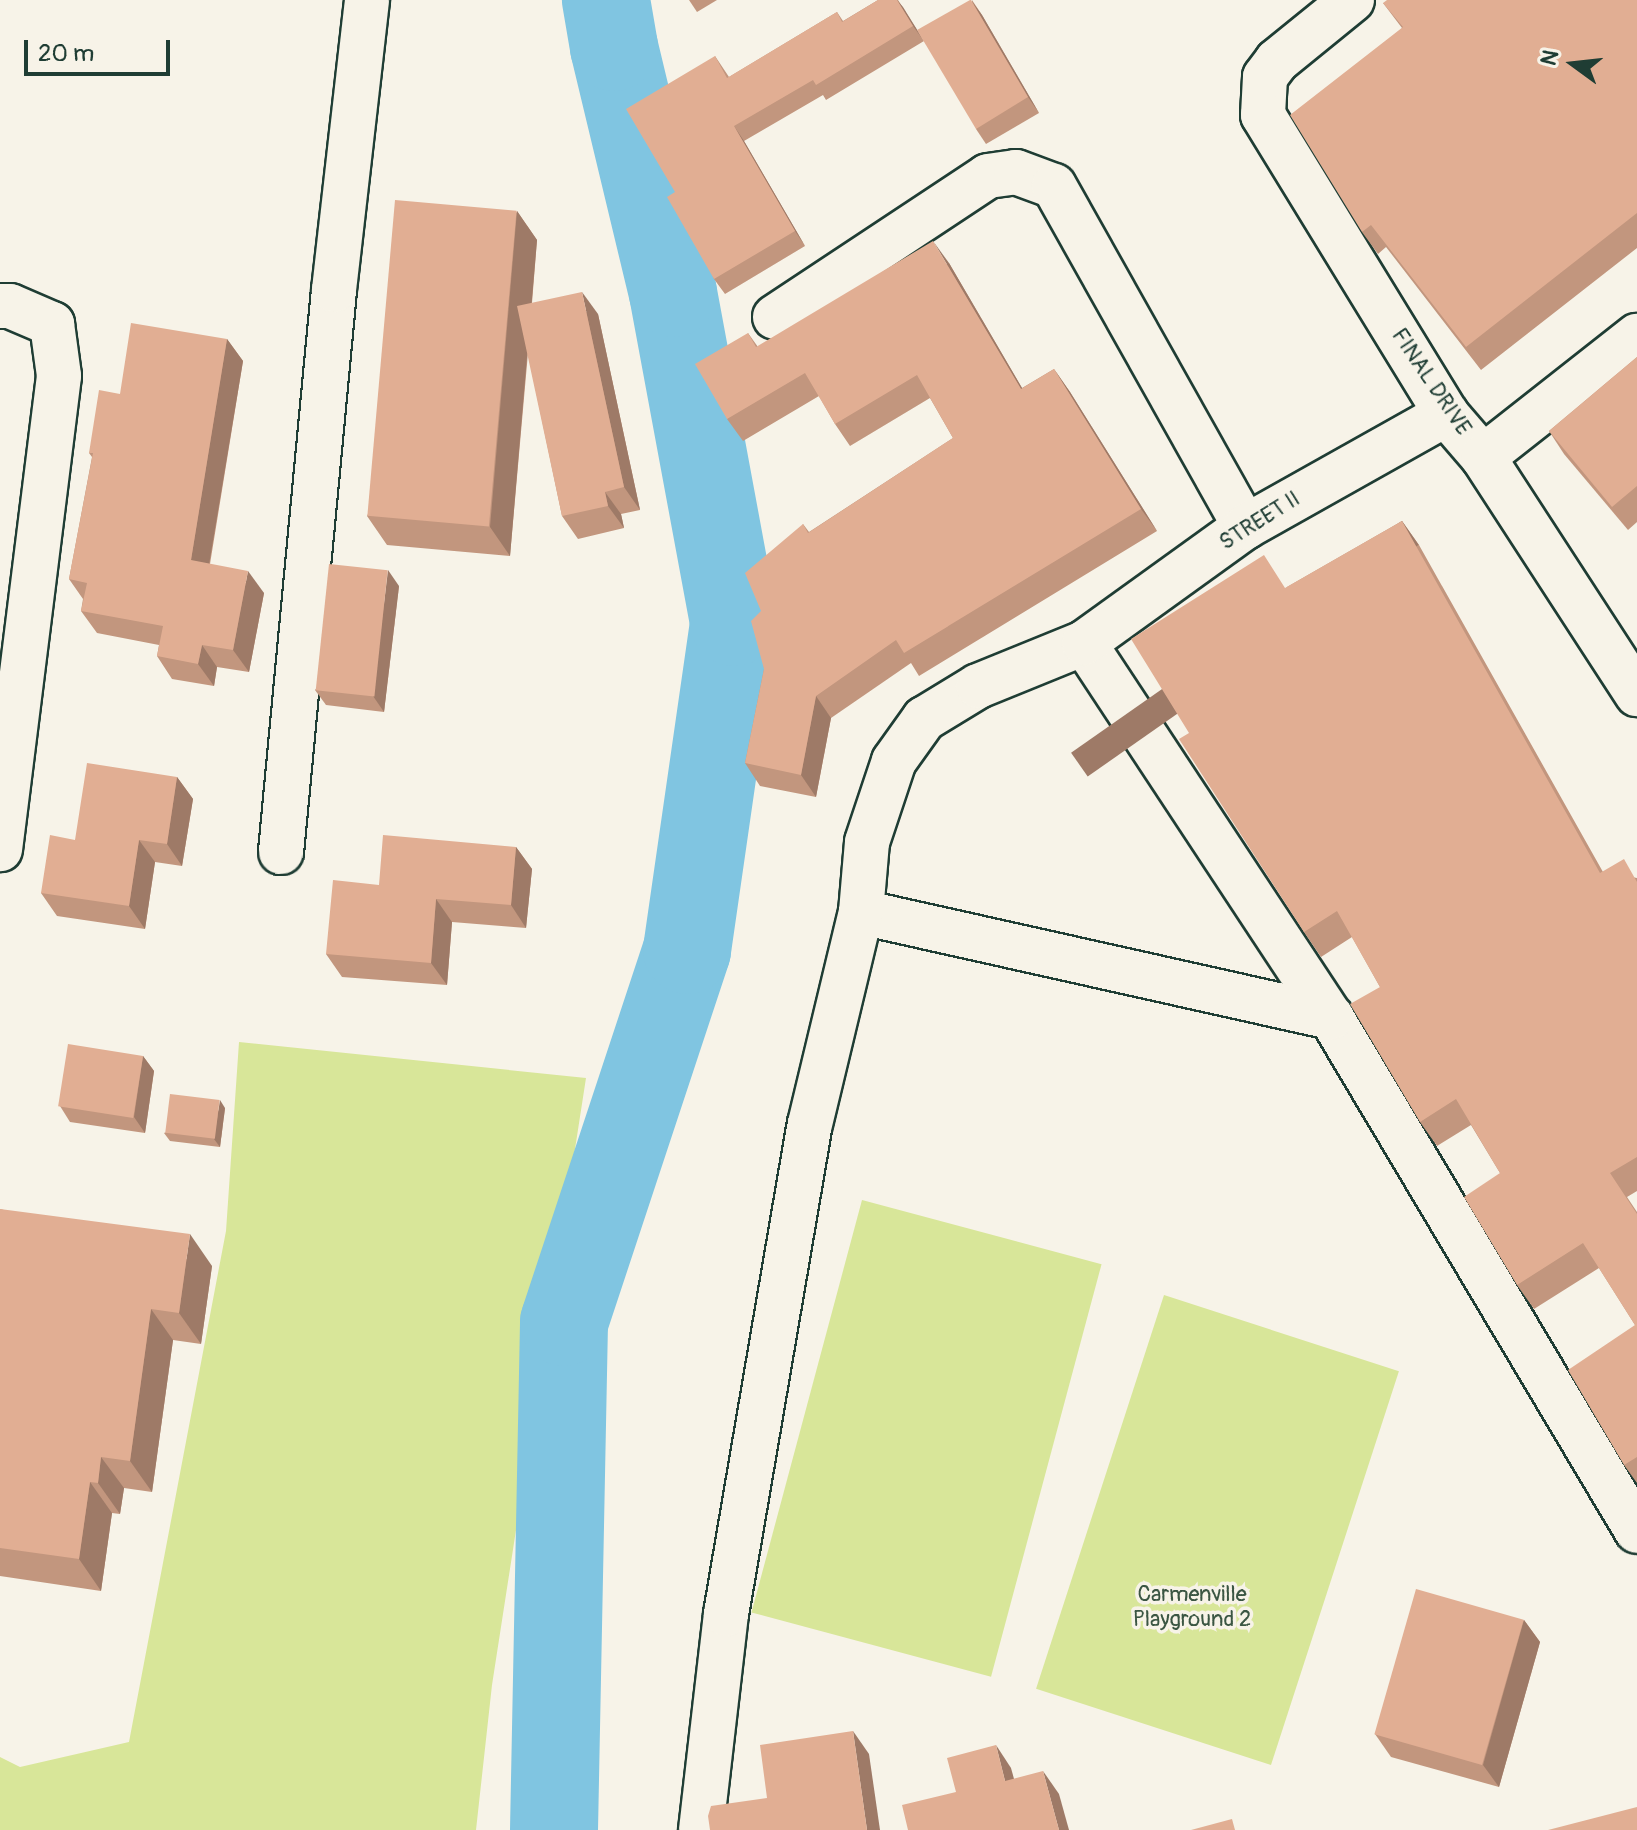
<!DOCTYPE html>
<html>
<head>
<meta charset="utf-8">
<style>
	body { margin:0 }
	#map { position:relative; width:1637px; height:1830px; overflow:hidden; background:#f7f3e8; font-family:Pangolin,sans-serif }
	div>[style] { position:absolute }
	.green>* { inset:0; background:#d8e699; transform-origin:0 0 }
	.river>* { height:88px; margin:-44px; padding:0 44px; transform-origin:44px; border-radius:44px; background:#80c5e1 }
	.roads { filter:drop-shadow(2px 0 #1f3d34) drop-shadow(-2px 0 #1f3d34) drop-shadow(0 2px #1f3d34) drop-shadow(0 -2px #1f3d34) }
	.minor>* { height:44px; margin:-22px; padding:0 22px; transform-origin:22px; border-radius:22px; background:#f7f3e8 }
	.wall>* { inset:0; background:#c2967e }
	.shaded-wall>* { inset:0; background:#9e7a67; transform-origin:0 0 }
	.building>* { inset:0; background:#e1ae93; transform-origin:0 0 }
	span { translate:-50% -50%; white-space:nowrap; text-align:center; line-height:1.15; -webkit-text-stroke:7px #f7f3e8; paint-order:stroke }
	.street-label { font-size:22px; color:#1f3d34 }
	.park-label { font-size:22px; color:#3b5643 }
	.north { position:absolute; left:1533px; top:24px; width:80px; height:80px; -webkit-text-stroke:6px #f7f3e8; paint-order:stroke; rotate:285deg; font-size:22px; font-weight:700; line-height:32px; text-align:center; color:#1f3d34 }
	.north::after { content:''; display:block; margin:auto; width:28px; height:36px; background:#1f3d34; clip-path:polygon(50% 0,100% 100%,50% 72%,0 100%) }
	.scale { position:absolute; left:24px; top:40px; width:146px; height:36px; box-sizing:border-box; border:4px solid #1f3d34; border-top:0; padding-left:10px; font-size:24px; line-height:28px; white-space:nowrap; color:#1f3d34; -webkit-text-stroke:6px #f7f3e8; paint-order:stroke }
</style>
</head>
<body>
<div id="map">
	<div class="green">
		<i style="clip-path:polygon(239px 1042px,586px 1078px,492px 1685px,476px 1830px,0 1830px,0 1757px,20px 1767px,129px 1742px,226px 1231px)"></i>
		<i style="left:862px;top:1200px;width:248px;height:427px;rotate:15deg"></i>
		<i style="left:1164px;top:1295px;width:247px;height:414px;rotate:18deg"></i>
	</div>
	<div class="river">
		<i style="left:554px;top:1830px;width:508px;rotate:-88.87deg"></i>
		<i style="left:564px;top:1322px;width:392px;rotate:-71.7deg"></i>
		<i style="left:687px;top:950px;width:331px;rotate:-81.8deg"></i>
		<i style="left:734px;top:622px;width:335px;rotate:-100.5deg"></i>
		<i style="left:673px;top:293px;width:253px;rotate:-103.5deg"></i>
		<i style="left:614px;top:47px;width:48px;rotate:-99.7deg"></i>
	</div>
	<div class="roads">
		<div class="minor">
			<i style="left:1352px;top:0;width:97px;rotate:140.9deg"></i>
			<i style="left:1277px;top:61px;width:20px;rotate:127deg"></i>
			<i style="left:1265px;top:77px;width:38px;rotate:93deg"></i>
			<i style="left:1263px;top:115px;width:351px;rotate:58.5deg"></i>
			<i style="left:1446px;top:414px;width:57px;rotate:49.3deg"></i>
			<i style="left:1483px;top:457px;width:283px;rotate:57deg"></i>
			<i style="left:0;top:306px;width:10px"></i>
			<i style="left:10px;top:306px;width:46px;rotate:23.2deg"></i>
			<i style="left:52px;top:324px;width:52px;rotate:82.3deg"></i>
			<i style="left:59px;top:376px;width:477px;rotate:97.1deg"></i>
			<i style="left:775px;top:317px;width:255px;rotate:-33.5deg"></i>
			<i style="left:988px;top:176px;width:28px;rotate:-8deg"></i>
			<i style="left:1016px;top:172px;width:40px;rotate:20.2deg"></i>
			<i style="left:1054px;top:186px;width:391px;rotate:60.7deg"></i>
			<i style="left:1483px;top:457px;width:196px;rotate:-38.2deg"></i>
			<i style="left:1084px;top:643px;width:448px;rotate:56.6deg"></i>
			<i style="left:1331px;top:1017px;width:598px;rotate:59.23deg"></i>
			<i style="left:281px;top:852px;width:564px;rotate:-84.61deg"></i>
			<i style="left:334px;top:290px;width:292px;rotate:-83.5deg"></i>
			<i style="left:861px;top:912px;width:482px;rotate:12.6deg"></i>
			<i style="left:701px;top:1830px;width:217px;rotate:-83.4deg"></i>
			<i style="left:726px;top:1614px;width:497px;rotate:-80.3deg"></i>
			<i style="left:810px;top:1124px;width:218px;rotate:-76.5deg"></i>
			<i style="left:861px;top:912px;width:70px;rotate:-85.1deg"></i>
			<i style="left:867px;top:842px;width:85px;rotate:-71.6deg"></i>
			<i style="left:894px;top:761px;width:52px;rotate:-54.5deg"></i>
			<i style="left:924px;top:719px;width:63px;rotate:-31.4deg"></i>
			<i style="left:978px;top:686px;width:114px;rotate:-22.1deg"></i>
			<i style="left:1084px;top:643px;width:198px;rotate:-35.8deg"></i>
			<i style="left:1245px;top:527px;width:231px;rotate:-29.3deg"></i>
		</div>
	</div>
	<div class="wall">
		<i style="clip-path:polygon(689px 0,717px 0,697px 12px)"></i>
		<i style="clip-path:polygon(878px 0,898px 0,924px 41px,826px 100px,823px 95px,744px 141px,805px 246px,725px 294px,714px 279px,675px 192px,715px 56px,729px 77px,837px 12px,843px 21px)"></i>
		<i style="clip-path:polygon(972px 0,982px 15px,1039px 113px,986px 144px,976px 129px)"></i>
		<i style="clip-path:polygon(1637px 0,1637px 248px,1481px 370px,1386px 247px,1378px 254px,1362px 232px,1402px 28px,1383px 3px)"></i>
		<i style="clip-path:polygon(517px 211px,537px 240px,532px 303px,598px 314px,640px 510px,621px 514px,624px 528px,578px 539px,562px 516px,528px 353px,510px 556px,387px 545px,367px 516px)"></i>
		<i style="clip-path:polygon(949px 263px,1022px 388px,1054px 369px,1070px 392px,1157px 531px,919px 676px,911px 663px,831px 718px,816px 797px,760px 786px,745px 763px,764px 669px,761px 611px,803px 524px,809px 532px,953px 438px,930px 398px,850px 446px,835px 424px,819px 396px,743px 441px,727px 419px,748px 333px,758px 347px)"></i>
		<i style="clip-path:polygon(227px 339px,243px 361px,210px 564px,264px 593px,249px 672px,217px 667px,214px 686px,172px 679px,157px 656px,159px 645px,97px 633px,81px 611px,83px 599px,69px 579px,92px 457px,89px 453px,120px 394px)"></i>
		<i style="clip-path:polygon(1637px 357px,1637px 522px,1628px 530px,1564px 454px,1549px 431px)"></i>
		<i style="clip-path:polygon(1402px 521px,1419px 545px,1603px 872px,1637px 878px,1637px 1191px,1627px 1197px,1637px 1212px,1637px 1483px,1624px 1465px,1635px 1325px,1599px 1268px,1534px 1309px,1517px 1285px,1500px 1173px,1471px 1125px,1437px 1146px,1420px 1122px,1380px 987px,1352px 937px,1321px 957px,1304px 932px,1189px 733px,1287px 587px)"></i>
		<i style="clip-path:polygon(399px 586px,384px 712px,326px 705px,315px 690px)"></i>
		<i style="clip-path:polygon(177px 777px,193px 799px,182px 866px,155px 862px,145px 929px,57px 916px,41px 893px,75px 840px)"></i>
		<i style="clip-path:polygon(516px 847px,532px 869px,526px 928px,452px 922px,447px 985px,342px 977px,326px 954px,379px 885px)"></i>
		<i style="clip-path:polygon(143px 1056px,154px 1071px,145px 1133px,70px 1122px,60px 1106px)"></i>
		<i style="clip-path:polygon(225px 1108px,220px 1147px,170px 1141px,164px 1133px)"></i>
		<i style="clip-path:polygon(0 1209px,212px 1266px,201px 1344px,173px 1340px,152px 1492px,124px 1488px,120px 1514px,112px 1513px,101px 1591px,0 1576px)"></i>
		<i style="clip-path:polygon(1524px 1620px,1540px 1642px,1499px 1787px,1391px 1757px,1375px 1734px)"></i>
	</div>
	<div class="shaded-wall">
		<i style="clip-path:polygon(897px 0,903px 7px,924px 41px,913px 26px)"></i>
		<i style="clip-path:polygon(971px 0,982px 15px,1039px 113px,1028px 97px)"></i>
		<i style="clip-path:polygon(734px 126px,744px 141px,805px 246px,795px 231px)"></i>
		<i style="clip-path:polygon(517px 211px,537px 240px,510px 556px,490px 527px)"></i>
		<i style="clip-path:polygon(933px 241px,949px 263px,1036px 412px,1021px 389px)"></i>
		<i style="clip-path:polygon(582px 292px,598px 314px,640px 510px,624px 487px)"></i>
		<i style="clip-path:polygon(227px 339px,243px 361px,206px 583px,191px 560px)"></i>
		<i style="clip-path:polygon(1054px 369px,1070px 392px,1157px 531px,1141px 509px)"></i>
		<i style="clip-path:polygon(605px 492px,621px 514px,624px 528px,608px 506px)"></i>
		<i style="left:1402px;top:521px;width:29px;height:404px;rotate:55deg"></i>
		<i style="clip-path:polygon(388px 570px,399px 586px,384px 712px,373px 696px)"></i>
		<i style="clip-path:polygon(248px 571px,264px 593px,249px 672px,233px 650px)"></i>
		<i style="clip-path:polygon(202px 645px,217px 667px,214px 686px,198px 664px)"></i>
		<i style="clip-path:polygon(816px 696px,831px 718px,816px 797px,801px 775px)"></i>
		<i style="clip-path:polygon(177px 777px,193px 799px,182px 866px,167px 844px)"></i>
		<i style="clip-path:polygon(139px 840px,155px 862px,145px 929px,129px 906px)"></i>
		<i style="clip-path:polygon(516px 847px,532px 869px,526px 928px,511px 905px)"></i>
		<i style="clip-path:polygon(436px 899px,452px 922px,447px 985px,431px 963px)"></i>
		<i style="clip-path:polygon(143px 1056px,154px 1071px,145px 1133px,134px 1117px)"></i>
		<i style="clip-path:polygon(220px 1100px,225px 1108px,220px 1147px,214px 1139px)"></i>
		<i style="clip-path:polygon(190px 1234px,212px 1266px,201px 1344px,179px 1313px)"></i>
		<i style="clip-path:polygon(151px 1309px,173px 1340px,152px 1492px,130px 1461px)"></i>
		<i style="clip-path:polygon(101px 1457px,124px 1488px,120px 1514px,98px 1483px)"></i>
		<i style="clip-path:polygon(90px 1482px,112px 1513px,101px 1591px,79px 1559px)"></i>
		<i style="clip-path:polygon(1524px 1620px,1540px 1642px,1499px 1787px,1483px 1765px)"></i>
		<i style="clip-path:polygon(853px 1731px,869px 1754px,880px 1830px,867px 1830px)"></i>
		<i style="clip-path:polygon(996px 1745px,1011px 1768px,1021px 1804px,1005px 1781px)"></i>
		<i style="clip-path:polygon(1043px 1771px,1059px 1794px,1069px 1830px,1059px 1830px)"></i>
	</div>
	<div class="building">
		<i style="clip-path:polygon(878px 0,897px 0,913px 26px,816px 85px,813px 80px,734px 126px,795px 231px,714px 279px,667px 197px,675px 192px,626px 109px,715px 56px,727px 78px,837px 12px,842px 22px)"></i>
		<i style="clip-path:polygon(970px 0,971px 0,1028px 97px,976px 129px,917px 30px)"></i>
		<i style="clip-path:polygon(1387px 0,1637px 0,1637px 213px,1466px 347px,1371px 225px,1362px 232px,1290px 115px,1403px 27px,1383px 3px)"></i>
		<i style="left:395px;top:200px;width:122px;height:317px;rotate:5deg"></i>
		<i style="clip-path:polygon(933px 241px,1021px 389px,1054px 369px,1141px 509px,904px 653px,896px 640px,816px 696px,801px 775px,745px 763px,764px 669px,751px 621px,761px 611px,745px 573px,803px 524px,808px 533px,953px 438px,917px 375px,835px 424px,805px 373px,727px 419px,695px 364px,748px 333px,756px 347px)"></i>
		<i style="clip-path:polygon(582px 292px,624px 487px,605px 492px,608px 506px,562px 516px,517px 306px)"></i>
		<i style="clip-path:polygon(131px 323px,227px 339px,191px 560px,248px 571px,233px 650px,202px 645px,198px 664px,157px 656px,163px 626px,81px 611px,87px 583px,69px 579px,93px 453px,89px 453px,99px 390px,120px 394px)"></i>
		<i style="clip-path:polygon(1637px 357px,1637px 486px,1612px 507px,1549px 431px)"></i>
		<i style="clip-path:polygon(1402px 521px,1600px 873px,1624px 859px,1637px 882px,1637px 1157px,1610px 1173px,1637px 1214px,1637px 1457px,1624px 1465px,1568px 1370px,1635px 1325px,1583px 1243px,1517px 1285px,1464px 1197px,1500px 1173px,1456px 1099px,1420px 1122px,1350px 1004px,1380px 987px,1337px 911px,1304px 932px,1179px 739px,1189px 733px,1131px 639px,1264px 555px,1285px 588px)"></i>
		<i style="left:329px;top:564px;width:59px;height:127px;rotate:6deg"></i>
		<i style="clip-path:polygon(87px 763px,177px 777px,167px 844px,139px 840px,129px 906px,41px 893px,50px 835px,75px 840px)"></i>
		<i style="clip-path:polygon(383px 835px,516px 847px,511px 905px,436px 899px,431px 963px,326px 954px,333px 880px,379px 885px)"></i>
		<i style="left:68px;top:1044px;width:76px;height:63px;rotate:9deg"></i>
		<i style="left:170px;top:1094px;width:50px;height:39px;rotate:7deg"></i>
		<i style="clip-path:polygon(0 1209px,190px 1234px,179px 1313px,151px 1309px,130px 1461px,101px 1457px,98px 1483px,90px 1482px,79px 1559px,0 1548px)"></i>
		<i style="left:1416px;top:1589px;width:112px;height:151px;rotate:16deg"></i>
		<i style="clip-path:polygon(853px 1731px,867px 1830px,710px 1830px,708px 1816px,711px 1806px,767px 1798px,760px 1745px)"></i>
		<i style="clip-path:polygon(996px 1745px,1005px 1781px,1043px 1771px,1059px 1830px,908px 1830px,902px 1805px,956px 1792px,947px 1758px)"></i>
		<i style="clip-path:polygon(1637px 1807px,1637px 1830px,1548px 1830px)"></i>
		<i style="clip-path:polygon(1232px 1819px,1235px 1830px,1191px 1830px)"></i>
	</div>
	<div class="street-label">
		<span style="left:1431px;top:382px;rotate:56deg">FINAL DRIVE</span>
		<span style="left:1260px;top:521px;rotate:-32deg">STREET II</span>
	</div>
	<div class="park-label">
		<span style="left:1192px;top:1607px">Carmenville<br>Playground 2</span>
	</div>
	<div class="north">N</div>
	<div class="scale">20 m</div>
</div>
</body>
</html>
